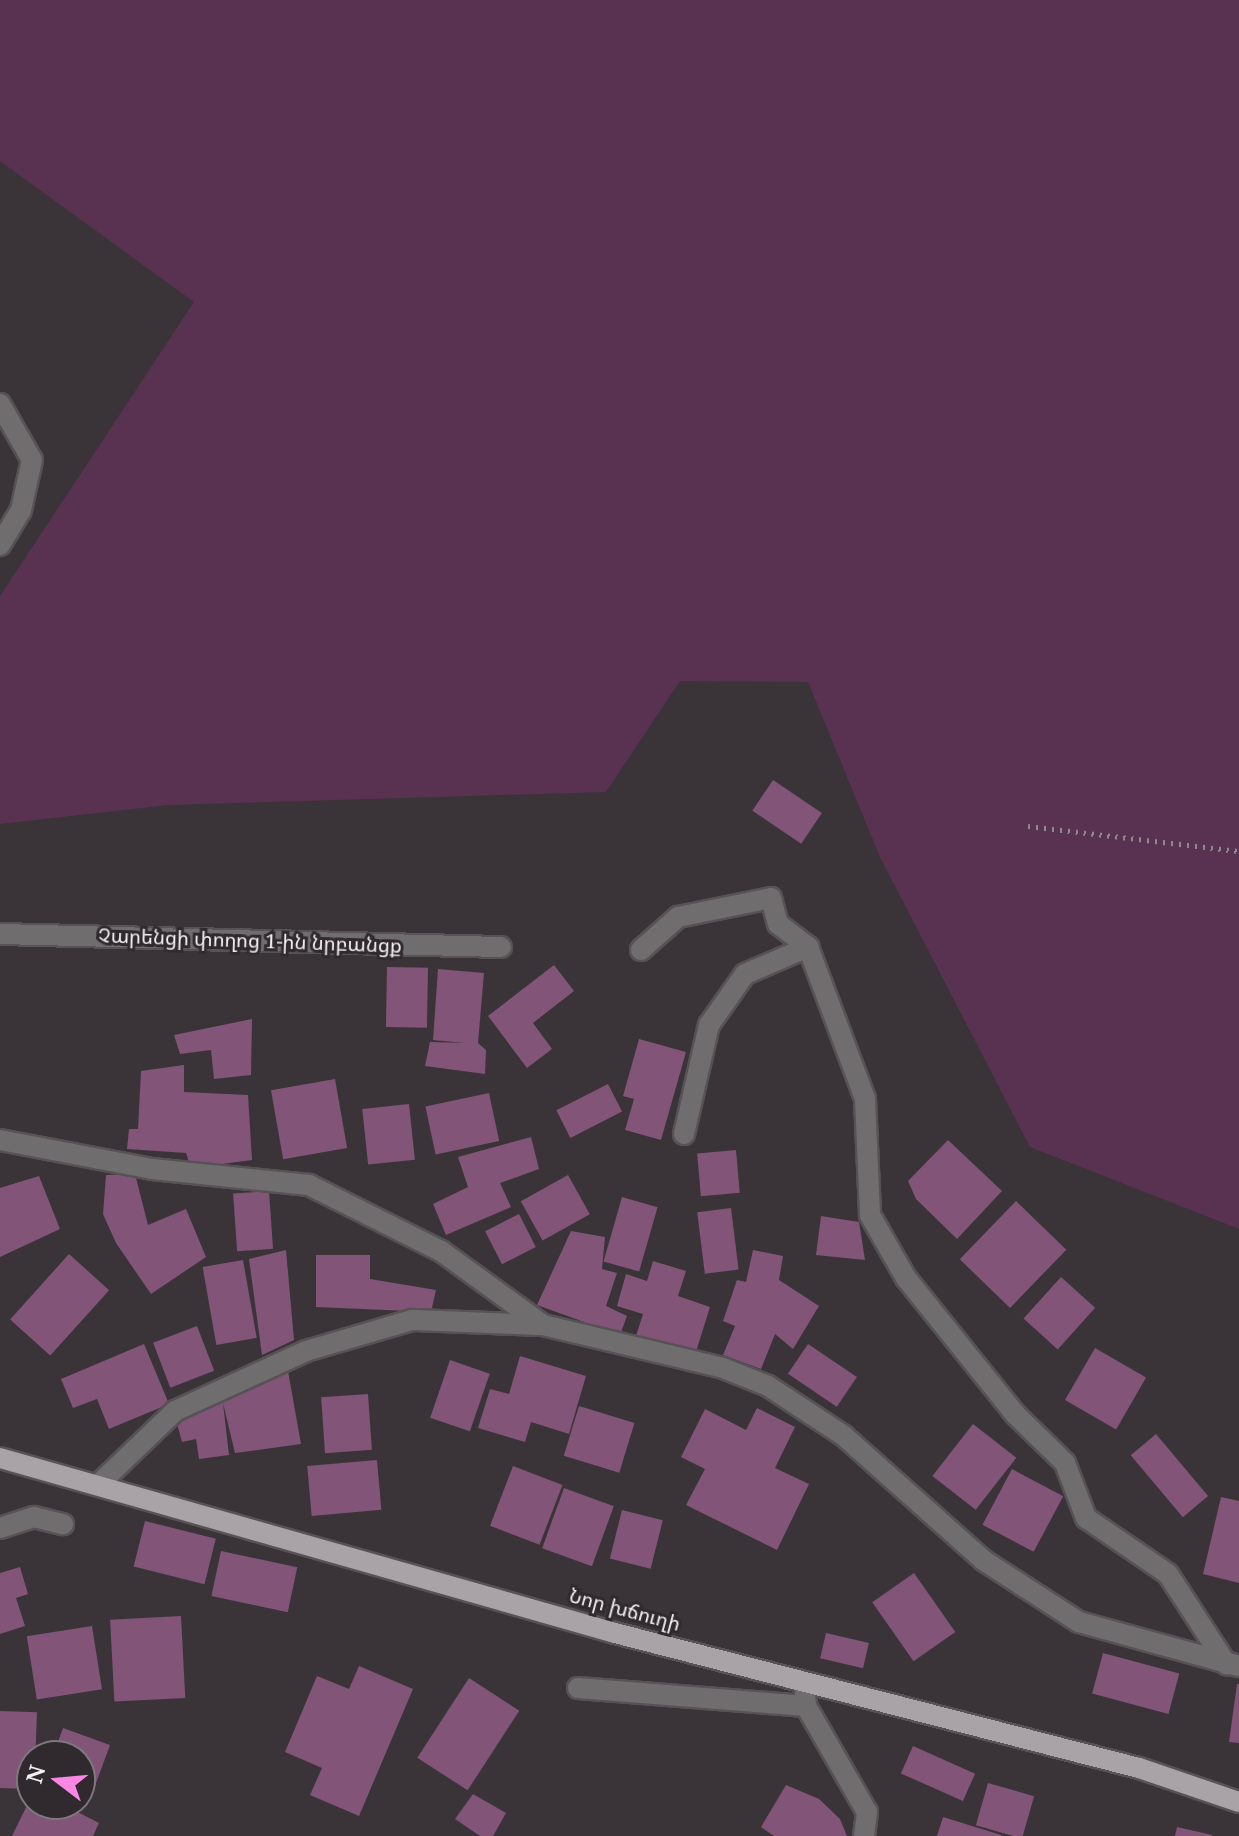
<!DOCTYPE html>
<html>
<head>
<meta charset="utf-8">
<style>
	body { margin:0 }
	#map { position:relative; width:1239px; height:1836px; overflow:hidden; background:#3a3438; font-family:"Noto Serif","Noto Sans Armenian",serif }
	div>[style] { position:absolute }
	.green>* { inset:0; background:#593151 }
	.building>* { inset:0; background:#815478; transform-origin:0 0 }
	.path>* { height:5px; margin-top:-2.5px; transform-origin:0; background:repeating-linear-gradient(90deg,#8e898c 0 2px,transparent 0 8px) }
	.roads { filter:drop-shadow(2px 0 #575256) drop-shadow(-2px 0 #575256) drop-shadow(0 2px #575256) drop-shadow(0 -2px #575256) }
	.minor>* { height:20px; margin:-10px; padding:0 10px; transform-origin:10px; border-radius:10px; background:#706d6f }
	.major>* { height:20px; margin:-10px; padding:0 10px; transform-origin:10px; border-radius:10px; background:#a9a3a7 }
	span { translate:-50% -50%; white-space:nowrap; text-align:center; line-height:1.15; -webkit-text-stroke:6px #302a2e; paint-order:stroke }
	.street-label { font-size:20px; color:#f2eef1 }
	.north { position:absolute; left:16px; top:1740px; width:80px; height:80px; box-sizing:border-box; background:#302a2e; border:2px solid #7e787c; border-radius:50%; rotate:286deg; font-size:22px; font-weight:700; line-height:32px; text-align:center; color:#f2eef1 }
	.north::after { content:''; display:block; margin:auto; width:28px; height:36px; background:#fb87e5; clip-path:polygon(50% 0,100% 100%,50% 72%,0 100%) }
</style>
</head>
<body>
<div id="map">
	<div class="green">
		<i style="clip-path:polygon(0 0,1239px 0,1239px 1229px,1030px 1147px,880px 857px,808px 682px,680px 681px,606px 792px,168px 805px,0 824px,0 596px,194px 302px,0 161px)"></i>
	</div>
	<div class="building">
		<i style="left:773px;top:780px;width:59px;height:37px;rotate:34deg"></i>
		<i style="clip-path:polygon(554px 965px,574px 991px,533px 1023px,552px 1049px,527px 1068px,488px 1016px)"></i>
		<i style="left:387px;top:967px;width:41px;height:60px;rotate:1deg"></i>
		<i style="clip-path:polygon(438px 969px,484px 973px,478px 1043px,486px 1050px,485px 1074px,425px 1066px,430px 1042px,464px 1043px,433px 1040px)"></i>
		<i style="clip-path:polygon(252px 1019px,251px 1075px,214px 1079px,211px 1050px,180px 1054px,174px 1035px)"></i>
		<i style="clip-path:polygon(639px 1039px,686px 1052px,661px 1140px,625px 1130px,634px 1099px,623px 1096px)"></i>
		<i style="clip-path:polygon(184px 1065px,184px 1092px,248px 1095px,252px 1160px,191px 1168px,186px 1153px,127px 1149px,129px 1129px,138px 1129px,141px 1071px)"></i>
		<i style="left:335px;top:1079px;width:70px;height:65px;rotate:80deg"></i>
		<i style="left:608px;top:1084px;width:31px;height:58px;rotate:63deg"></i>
		<i style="left:489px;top:1093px;width:49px;height:65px;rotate:78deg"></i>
		<i style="left:409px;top:1104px;width:56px;height:47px;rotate:84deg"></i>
		<i style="clip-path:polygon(531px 1137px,539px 1169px,500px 1183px,511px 1207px,446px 1235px,433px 1204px,468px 1187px,458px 1157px)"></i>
		<i style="clip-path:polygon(948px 1140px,1002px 1191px,957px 1239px,916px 1199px,908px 1181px)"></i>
		<i style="left:736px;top:1150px;width:43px;height:39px;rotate:85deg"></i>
		<i style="clip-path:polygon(135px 1174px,148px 1225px,186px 1209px,206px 1257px,151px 1294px,116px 1243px,103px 1214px,106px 1175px)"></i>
		<i style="left:568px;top:1175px;width:45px;height:54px;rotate:61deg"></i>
		<i style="clip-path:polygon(39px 1176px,60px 1229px,0 1257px,0 1188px)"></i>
		<i style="left:269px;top:1191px;width:58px;height:36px;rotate:86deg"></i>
		<i style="left:622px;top:1197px;width:37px;height:67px;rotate:16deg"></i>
		<i style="left:1016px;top:1201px;width:70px;height:81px;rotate:44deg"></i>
		<i style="left:731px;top:1208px;width:62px;height:34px;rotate:83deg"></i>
		<i style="left:519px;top:1214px;width:37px;height:38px;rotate:63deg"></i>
		<i style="clip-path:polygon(821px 1216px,859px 1222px,865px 1260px,816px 1255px)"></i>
		<i style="clip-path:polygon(571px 1231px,605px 1237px,602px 1269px,617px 1273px,606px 1306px,627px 1316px,620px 1335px,537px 1305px)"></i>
		<i style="clip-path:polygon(286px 1250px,294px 1340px,262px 1355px,249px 1259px)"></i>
		<i style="clip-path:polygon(753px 1250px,783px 1256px,779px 1280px,819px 1306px,793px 1349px,775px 1334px,761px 1369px,723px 1355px,735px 1326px,723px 1321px,737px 1280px,746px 1282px)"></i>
		<i style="left:69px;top:1254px;width:54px;height:88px;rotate:42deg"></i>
		<i style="clip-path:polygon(316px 1255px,370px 1255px,370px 1279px,436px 1290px,431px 1312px,316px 1307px)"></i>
		<i style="left:243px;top:1260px;width:79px;height:41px;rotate:80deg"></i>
		<i style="clip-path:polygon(653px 1261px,686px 1271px,678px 1296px,710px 1307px,695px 1355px,636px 1336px,643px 1314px,617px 1306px,626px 1274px,647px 1281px)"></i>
		<i style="left:1061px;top:1277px;width:46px;height:56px;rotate:42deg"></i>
		<i style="left:197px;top:1326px;width:48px;height:47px;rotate:69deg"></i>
		<i style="clip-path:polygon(144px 1344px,169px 1404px,109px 1429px,97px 1399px,73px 1408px,61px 1379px)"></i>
		<i style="left:808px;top:1344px;width:59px;height:36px;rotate:34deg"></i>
		<i style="left:1095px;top:1348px;width:59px;height:60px;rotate:30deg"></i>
		<i style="clip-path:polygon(520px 1356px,586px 1376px,569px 1434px,531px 1422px,525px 1442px,478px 1428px,490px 1389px,509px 1394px)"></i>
		<i style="left:450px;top:1360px;width:42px;height:61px;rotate:19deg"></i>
		<i style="clip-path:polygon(288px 1371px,301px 1444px,235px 1453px,223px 1403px,229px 1455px,199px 1459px,196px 1439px,182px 1442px,176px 1420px)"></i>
		<i style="left:368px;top:1394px;width:56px;height:47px;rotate:86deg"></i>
		<i style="left:579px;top:1406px;width:58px;height:52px;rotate:17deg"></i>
		<i style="clip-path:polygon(757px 1408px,795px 1427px,775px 1468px,809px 1484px,777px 1550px,686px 1505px,705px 1469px,681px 1457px,705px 1409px,746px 1430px)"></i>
		<i style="left:973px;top:1424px;width:55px;height:66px;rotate:38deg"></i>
		<i style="left:1156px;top:1434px;width:81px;height:33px;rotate:50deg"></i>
		<i style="left:377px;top:1460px;width:50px;height:70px;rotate:85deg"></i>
		<i style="left:513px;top:1466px;width:53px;height:64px;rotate:21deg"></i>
		<i style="left:1012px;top:1469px;width:58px;height:63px;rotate:28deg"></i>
		<i style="left:564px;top:1488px;width:53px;height:64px;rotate:20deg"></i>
		<i style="clip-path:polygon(1221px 1497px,1239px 1501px,1239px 1583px,1203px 1574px)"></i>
		<i style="left:622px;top:1510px;width:42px;height:50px;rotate:14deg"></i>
		<i style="left:145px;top:1521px;width:73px;height:47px;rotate:14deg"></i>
		<i style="left:221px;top:1551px;width:78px;height:46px;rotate:12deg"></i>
		<i style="clip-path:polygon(20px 1567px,28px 1594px,16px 1598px,25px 1626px,0 1634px,0 1573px)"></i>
		<i style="left:914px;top:1573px;width:72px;height:51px;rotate:55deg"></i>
		<i style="left:181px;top:1616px;width:82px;height:71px;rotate:87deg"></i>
		<i style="left:92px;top:1626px;width:64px;height:66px;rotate:81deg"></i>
		<i style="left:826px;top:1633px;width:44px;height:26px;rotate:13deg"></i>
		<i style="left:1103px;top:1653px;width:79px;height:42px;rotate:15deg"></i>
		<i style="clip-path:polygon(359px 1666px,413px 1689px,359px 1816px,310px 1795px,322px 1768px,285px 1752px,317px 1676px,349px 1689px)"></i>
		<i style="left:469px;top:1678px;width:60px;height:95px;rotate:33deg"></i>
		<i style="clip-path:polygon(1237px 1684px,1239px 1684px,1239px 1743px,1229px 1742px)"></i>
		<i style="left:0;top:1711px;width:37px;height:77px;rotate:2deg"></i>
		<i style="clip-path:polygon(63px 1728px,110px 1745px,92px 1794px,80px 1790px,80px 1756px,53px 1756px)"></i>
		<i style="left:913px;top:1746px;width:68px;height:30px;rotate:24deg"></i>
		<i style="left:988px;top:1783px;width:48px;height:44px;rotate:16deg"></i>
		<i style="clip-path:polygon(786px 1785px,819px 1799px,840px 1819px,847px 1836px,774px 1836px,761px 1827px)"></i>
		<i style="clip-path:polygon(473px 1794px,506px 1813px,493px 1836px,480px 1836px,455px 1819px)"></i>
		<i style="clip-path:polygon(32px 1795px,32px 1804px,62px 1804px,99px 1823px,93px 1836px,12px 1836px)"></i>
		<i style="clip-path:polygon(943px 1817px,1001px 1835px,1001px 1836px,937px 1836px)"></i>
		<i style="clip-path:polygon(1177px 1827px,1212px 1835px,1212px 1836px,1175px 1836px)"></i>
	</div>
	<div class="path">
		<i style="left:1028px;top:826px;width:212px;rotate:6.8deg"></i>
	</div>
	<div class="roads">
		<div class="minor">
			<i style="left:0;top:404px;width:64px;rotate:60.3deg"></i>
			<i style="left:32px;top:460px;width:51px;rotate:102.4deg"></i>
			<i style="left:21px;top:510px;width:41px;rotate:121deg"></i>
			<i style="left:0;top:934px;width:501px;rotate:1.49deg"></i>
			<i style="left:641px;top:950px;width:50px;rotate:-41.7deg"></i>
			<i style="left:678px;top:917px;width:95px;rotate:-11.5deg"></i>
			<i style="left:771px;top:898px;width:27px;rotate:75deg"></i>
			<i style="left:778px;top:924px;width:38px;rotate:37deg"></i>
			<i style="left:808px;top:947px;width:162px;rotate:69.4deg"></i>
			<i style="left:865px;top:1099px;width:116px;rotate:87.5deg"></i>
			<i style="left:870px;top:1215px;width:73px;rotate:60.3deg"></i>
			<i style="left:906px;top:1278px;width:174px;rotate:51.3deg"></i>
			<i style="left:1015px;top:1414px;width:70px;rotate:44.4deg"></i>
			<i style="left:1065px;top:1463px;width:59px;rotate:69.1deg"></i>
			<i style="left:1086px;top:1518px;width:99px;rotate:34.3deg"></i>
			<i style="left:1168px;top:1574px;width:108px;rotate:57deg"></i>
			<i style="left:684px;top:1134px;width:112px;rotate:-77.1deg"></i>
			<i style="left:709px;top:1025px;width:62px;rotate:-54.8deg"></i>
			<i style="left:745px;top:974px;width:69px;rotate:-23.2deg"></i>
			<i style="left:0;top:1140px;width:155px;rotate:10.8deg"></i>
			<i style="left:152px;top:1169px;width:158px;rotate:5.8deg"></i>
			<i style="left:309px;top:1185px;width:148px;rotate:26.6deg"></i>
			<i style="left:441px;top:1251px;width:126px;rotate:36deg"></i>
			<i style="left:543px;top:1325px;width:185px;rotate:13.4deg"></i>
			<i style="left:723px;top:1368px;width:48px;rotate:21.8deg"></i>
			<i style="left:768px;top:1386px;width:91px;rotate:33.3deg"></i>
			<i style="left:844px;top:1436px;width:186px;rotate:41.7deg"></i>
			<i style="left:983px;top:1560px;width:114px;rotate:32.9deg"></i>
			<i style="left:1079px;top:1622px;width:166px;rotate:15.4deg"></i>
			<i style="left:100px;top:1483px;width:104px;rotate:-43.8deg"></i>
			<i style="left:175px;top:1411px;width:144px;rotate:-24.6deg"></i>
			<i style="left:306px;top:1351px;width:110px;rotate:-16.3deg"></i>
			<i style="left:412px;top:1320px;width:131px;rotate:2.2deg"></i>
			<i style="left:0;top:1528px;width:36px;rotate:-18deg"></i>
			<i style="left:34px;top:1517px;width:30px;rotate:14deg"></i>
			<i style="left:578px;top:1688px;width:229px;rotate:4.5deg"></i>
			<i style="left:805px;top:1693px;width:13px;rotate:86deg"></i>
			<i style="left:806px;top:1706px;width:122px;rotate:60.1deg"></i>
			<i style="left:867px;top:1812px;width:24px;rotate:97deg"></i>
		</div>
		<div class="major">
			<i style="left:0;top:1458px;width:639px;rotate:15.88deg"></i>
			<i style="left:615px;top:1633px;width:541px;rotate:14.45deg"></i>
			<i style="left:1139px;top:1768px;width:106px;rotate:18.8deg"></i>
		</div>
	</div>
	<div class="street-label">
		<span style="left:250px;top:940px;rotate:2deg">Չարենցի փողոց 1-ին նրբանցք</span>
		<span style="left:625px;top:1609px;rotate:15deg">Նոր խճուղի</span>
	</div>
	<div class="north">N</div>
</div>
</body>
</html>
